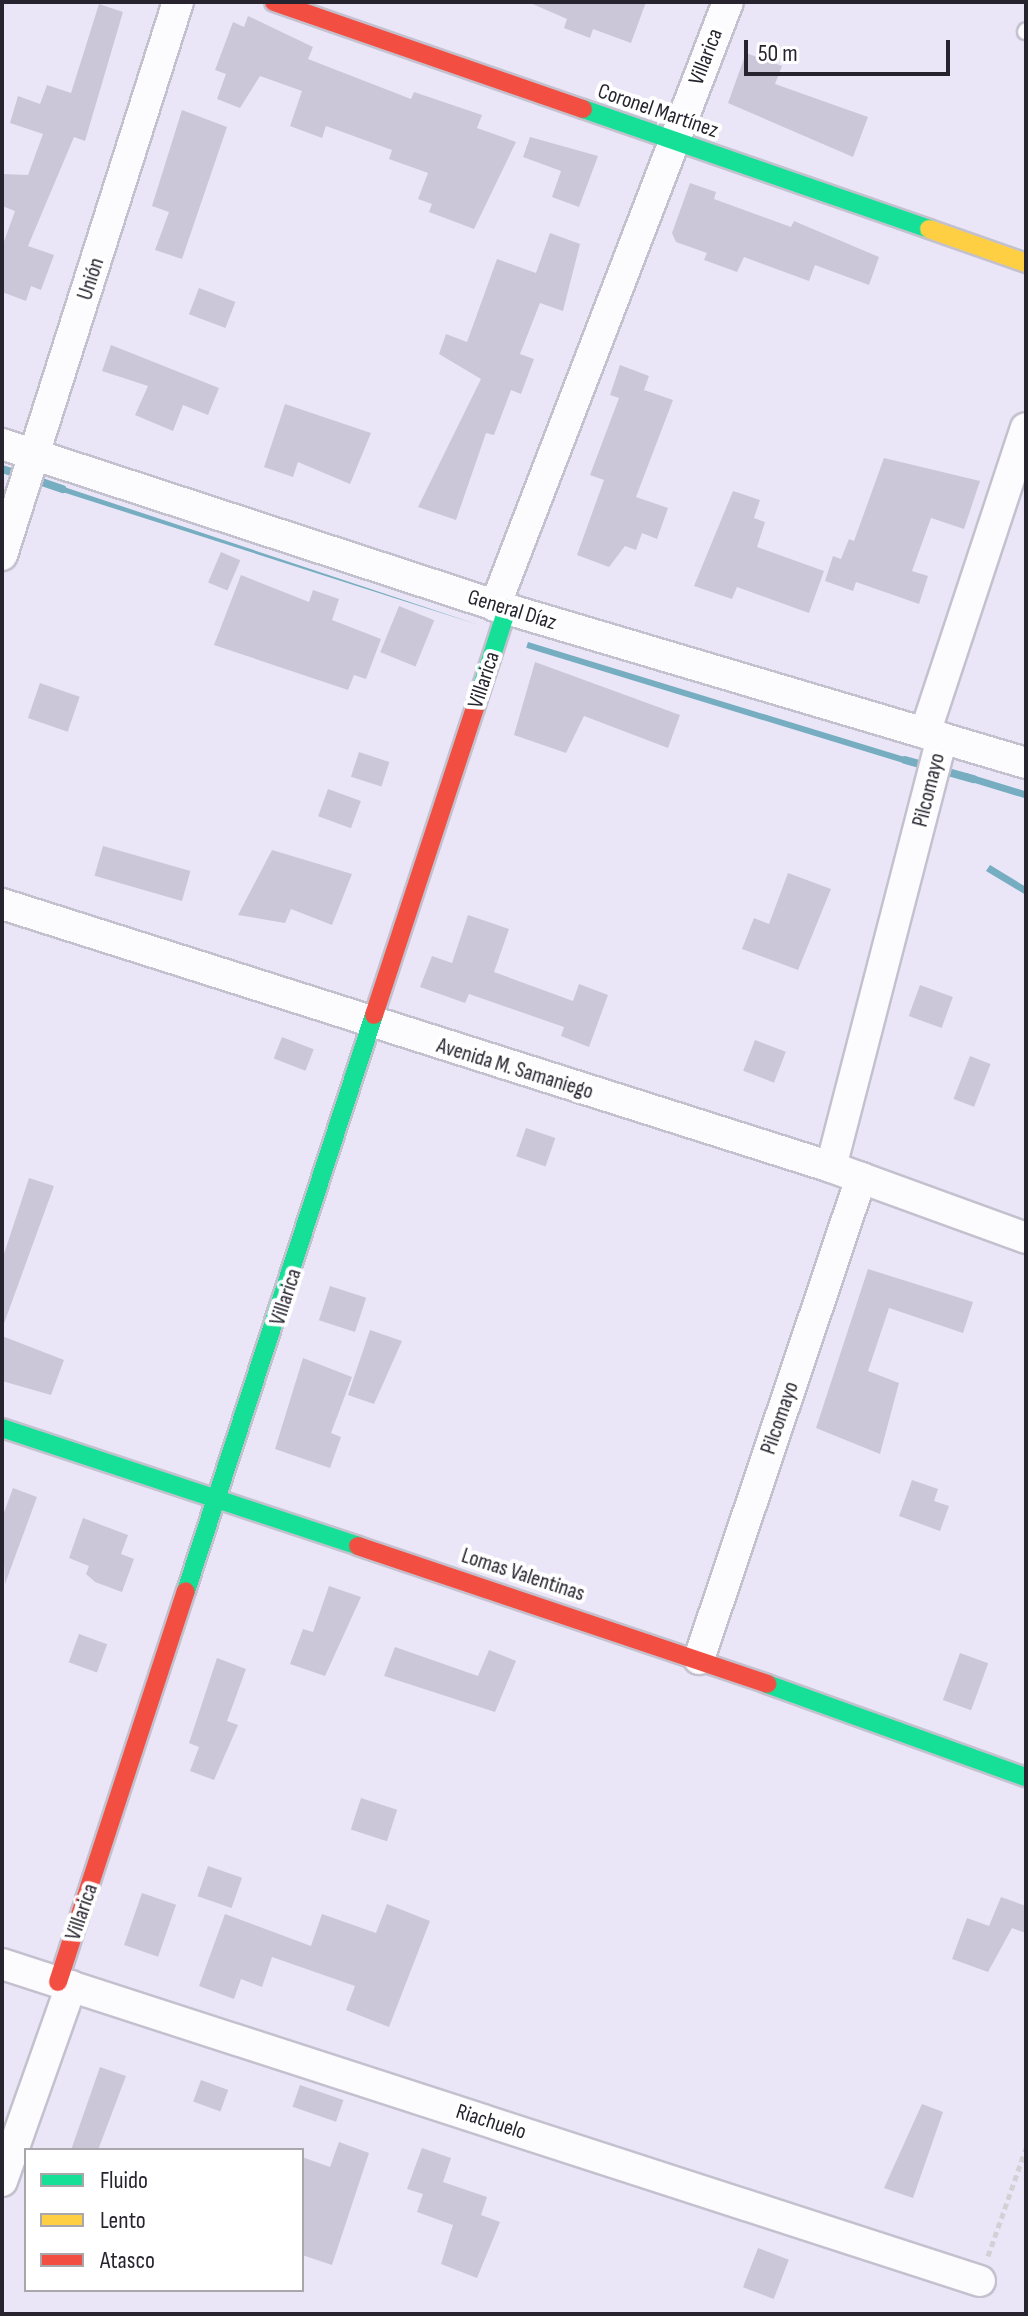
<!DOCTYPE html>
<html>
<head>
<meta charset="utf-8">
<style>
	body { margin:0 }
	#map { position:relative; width:1028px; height:2316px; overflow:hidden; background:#eae6f7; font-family:"Sofia Sans Condensed",sans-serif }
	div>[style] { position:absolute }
	.water>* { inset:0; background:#77adc0; transform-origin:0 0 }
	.stream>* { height:8px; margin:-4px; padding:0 4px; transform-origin:4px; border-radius:4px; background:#77adc0 }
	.building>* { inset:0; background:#cbc7d9; transform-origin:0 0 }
	.path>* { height:5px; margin-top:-2.5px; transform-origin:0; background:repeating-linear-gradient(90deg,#d2d2d6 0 6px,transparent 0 10px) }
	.roads { filter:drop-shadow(2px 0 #c4c1cf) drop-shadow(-2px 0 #c4c1cf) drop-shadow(0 2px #c4c1cf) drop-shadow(0 -2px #c4c1cf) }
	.lane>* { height:14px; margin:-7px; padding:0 7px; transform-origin:7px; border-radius:7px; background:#fcfbfe }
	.street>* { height:30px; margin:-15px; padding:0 15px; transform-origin:15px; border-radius:15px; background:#fcfbfe }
	.fast>* { height:18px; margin:-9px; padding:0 9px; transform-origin:9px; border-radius:9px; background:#16e098 }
	.slow>* { height:18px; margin:-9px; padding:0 9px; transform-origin:9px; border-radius:9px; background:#ffcf43 }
	.jam>* { height:18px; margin:-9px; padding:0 9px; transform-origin:9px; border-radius:9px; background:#f24e42 }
	span { translate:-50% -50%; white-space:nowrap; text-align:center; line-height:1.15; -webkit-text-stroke:8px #fff; paint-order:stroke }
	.street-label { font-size:22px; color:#27242f }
	.frame { position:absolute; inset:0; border:4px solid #27242f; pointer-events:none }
	.legend { position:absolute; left:24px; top:2148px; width:280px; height:144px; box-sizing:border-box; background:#fff; border:2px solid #a9a7ac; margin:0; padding:10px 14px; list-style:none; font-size:24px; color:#27242f }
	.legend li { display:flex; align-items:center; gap:16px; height:40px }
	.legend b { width:40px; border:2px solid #a9a7ac }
	.scale { position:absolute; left:744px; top:40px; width:206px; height:36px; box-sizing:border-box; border:4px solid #27242f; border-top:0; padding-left:10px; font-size:24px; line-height:28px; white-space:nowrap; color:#27242f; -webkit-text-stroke:6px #fff; paint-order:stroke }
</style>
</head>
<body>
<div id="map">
	<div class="water">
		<i style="clip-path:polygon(55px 484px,479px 625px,53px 489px)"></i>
		<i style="left:528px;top:642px;width:404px;height:6px;rotate:17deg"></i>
		<i style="left:966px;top:773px;width:63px;height:7px;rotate:17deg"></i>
		<i style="clip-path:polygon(990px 865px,1026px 887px,1026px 895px,986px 871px)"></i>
	</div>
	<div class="stream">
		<i style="left:2px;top:469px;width:19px;rotate:18deg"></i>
		<i style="left:33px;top:479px;width:31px;rotate:19deg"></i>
		<i style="left:905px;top:760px;width:71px;rotate:15.6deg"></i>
	</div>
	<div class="building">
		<i style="clip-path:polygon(528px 2px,646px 2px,631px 43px,593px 29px,590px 38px,564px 28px,567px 19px)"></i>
		<i style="clip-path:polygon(99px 4px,123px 12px,85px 141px,74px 137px,28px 246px,54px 255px,41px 290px,31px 286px,26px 301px,2px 292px,2px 247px,15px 211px,2px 206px,2px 174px,28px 175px,43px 134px,10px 123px,18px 96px,40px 104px,47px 85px,71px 93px)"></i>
		<i style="clip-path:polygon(248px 16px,313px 47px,308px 59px,411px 99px,414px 92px,482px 115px,477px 128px,516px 142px,474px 229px,429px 212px,432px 204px,418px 199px,428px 173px,389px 159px,392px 150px,326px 126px,322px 138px,290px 126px,302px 91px,260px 76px,240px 108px,217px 99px,226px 74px,215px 70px,233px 22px,244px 27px)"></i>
		<i style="clip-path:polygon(746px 53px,782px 66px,775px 84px,868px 117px,853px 157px,728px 103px)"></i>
		<i style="clip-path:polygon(182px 110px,227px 127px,182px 259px,155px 250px,169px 212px,152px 206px)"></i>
		<i style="clip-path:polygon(530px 137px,598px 156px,579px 207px,552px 197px,561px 171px,523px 157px)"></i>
		<i style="clip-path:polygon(690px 183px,716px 192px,714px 199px,791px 227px,794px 221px,879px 257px,869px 285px,815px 265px,809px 281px,744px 257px,737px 272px,704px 260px,707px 253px,676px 242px,672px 233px)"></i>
		<i style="clip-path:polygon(550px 233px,580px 244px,563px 311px,540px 303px,520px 354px,534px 359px,521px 394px,511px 390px,494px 435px,486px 433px,456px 520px,418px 507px,481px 379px,439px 354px,446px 334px,467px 342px,497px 259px,536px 273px)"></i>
		<i style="left:199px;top:288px;width:39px;height:28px;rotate:21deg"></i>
		<i style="clip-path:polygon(111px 345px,219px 388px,208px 415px,183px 405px,173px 431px,135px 415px,148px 386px,102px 371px)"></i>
		<i style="clip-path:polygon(620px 365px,649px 376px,644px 390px,673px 400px,636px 497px,668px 508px,657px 539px,642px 533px,636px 550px,625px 546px,609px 567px,577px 555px,604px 480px,590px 475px,619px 398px,610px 395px)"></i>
		<i style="clip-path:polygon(285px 404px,371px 433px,350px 484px,298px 462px,293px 477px,264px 467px)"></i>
		<i style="clip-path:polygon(884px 458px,980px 481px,964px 529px,931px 518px,912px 571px,928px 576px,919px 604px,856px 582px,853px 591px,825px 581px,833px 556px,841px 559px,849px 539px,854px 541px)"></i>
		<i style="clip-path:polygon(733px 491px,760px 500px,754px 518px,765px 522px,757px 547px,824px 571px,809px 613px,737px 587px,732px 599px,694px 586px)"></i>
		<i style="left:221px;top:552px;width:21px;height:33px;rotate:23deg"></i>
		<i style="clip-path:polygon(241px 575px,309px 602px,313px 590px,339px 599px,332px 620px,381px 639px,366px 679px,354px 675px,348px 690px,214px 645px)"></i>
		<i style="left:399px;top:606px;width:38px;height:50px;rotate:22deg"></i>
		<i style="clip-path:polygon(535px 662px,680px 715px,668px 748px,584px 716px,566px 753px,514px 735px)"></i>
		<i style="left:40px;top:683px;width:42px;height:37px;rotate:19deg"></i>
		<i style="left:359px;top:752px;width:32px;height:26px;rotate:18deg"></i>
		<i style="left:328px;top:789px;width:35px;height:29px;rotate:20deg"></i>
		<i style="left:103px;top:846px;width:91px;height:31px;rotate:16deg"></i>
		<i style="clip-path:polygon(272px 850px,352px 874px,332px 925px,291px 909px,285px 923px,238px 915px)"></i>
		<i style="clip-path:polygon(788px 873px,831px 889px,798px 970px,742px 949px,754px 918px,769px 924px)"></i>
		<i style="clip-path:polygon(468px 915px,509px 929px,494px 972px,573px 1001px,579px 984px,608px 995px,589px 1047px,561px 1036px,564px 1027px,469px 994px,465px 1003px,420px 987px,432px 956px,452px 963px)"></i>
		<i style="left:920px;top:985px;width:35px;height:33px;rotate:20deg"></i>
		<i style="left:282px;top:1037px;width:34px;height:23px;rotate:21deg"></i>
		<i style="left:755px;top:1040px;width:33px;height:33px;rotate:21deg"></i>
		<i style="left:970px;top:1056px;width:22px;height:46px;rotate:21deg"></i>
		<i style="left:526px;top:1128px;width:31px;height:30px;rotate:19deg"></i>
		<i style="clip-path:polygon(29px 1178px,54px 1186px,2px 1329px,2px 1260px)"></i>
		<i style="clip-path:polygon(868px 1269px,973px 1302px,963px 1333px,889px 1308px,868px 1371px,899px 1383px,880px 1454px,816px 1428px)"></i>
		<i style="left:330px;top:1286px;width:38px;height:36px;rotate:18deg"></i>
		<i style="clip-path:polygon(370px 1330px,402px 1341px,374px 1404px,348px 1395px)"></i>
		<i style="clip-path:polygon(2px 1336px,64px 1360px,51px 1395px,2px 1381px)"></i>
		<i style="clip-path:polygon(303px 1358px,352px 1377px,331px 1433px,341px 1437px,330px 1468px,275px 1449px)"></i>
		<i style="clip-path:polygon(912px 1480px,938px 1489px,934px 1501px,949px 1506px,940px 1531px,899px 1516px)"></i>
		<i style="clip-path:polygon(13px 1488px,37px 1497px,5px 1584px,2px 1518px)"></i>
		<i style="clip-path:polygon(83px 1518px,128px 1535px,121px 1554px,134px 1559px,122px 1592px,95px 1582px,86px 1574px,89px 1566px,69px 1558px)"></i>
		<i style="clip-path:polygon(329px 1586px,361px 1597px,325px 1676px,290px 1664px,303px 1629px,313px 1632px)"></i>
		<i style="left:79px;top:1634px;width:30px;height:30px;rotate:20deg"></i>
		<i style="clip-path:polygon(395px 1647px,478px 1676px,489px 1650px,516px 1661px,495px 1712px,384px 1676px)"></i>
		<i style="left:960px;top:1653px;width:30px;height:50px;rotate:20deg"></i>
		<i style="clip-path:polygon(217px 1658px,246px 1669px,227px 1721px,238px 1725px,214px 1780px,190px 1771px,199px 1747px,189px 1743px)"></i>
		<i style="left:361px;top:1798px;width:38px;height:33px;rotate:18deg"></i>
		<i style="left:208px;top:1866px;width:36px;height:32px;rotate:19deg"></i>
		<i style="left:142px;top:1893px;width:36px;height:55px;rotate:19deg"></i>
		<i style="clip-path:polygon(1001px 1897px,1026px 1906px,1026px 1933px,1012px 1928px,988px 1972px,952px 1959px,967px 1918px,989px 1926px)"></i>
		<i style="clip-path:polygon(387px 1904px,430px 1921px,389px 2027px,346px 2010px,355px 1986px,272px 1957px,262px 1987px,241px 1979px,234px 1999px,199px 1986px,225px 1914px,311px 1946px,322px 1914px,376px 1933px)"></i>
		<i style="clip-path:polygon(100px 2067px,126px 2076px,98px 2150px,71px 2150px)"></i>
		<i style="left:201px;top:2080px;width:29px;height:23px;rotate:20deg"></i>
		<i style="left:300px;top:2085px;width:46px;height:23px;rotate:19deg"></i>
		<i style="clip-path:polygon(922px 2104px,943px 2112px,913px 2198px,884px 2188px)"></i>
		<i style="clip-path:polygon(339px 2142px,369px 2153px,332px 2265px,302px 2255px,302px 2157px,330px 2167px)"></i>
		<i style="clip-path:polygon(422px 2148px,451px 2158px,443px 2182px,487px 2197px,481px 2215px,500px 2222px,477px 2278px,441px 2264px,453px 2225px,417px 2212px,423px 2194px,407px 2189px)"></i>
		<i style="left:758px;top:2248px;width:33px;height:42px;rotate:21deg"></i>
	</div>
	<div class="path">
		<i style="left:988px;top:2256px;width:114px;rotate:-70.6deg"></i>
	</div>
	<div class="roads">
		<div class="lane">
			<i style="left:1025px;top:32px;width:2px;rotate:-63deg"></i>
		</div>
		<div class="street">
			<i style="left:2px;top:444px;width:531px;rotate:18.09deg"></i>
			<i style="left:507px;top:609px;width:541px;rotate:16.53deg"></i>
			<i style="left:2px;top:555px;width:580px;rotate:-72.35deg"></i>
			<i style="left:495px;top:606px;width:647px;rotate:-68.91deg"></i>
			<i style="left:925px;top:733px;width:321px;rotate:-71.7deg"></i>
			<i style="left:2px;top:904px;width:870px;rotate:17.6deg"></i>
			<i style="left:831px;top:1167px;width:208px;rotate:20deg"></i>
			<i style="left:831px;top:1167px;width:443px;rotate:-75.5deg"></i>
			<i style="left:699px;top:1659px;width:508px;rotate:-71.39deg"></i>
			<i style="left:2px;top:1964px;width:1028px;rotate:17.96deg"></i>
			<i style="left:2px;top:2181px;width:207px;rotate:-70.5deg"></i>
		</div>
		<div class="fast">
			<i style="left:583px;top:109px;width:366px;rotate:19.1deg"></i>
			<i style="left:475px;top:708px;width:104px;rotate:-72.1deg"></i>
			<i style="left:2px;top:1428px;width:375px;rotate:18.3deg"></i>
			<i style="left:186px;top:1591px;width:606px;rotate:-71.92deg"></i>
			<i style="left:767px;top:1684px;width:275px;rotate:19.8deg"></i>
		</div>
		<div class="slow">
			<i style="left:929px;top:229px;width:103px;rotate:19.3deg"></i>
		</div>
		<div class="jam">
			<i style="left:274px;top:2px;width:327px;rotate:19.1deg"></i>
			<i style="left:374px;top:1015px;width:323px;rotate:-71.8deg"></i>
			<i style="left:358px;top:1546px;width:432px;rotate:18.6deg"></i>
			<i style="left:58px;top:1982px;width:411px;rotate:-71.9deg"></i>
		</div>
	</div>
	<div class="street-label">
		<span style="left:706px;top:57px;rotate:-69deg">Villarica</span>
		<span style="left:658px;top:111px;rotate:19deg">Coronel Martínez</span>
		<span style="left:91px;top:279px;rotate:-72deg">Unión</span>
		<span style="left:512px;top:610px;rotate:17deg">General Díaz</span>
		<span style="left:484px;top:680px;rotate:-72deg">Villarica</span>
		<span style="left:929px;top:790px;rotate:-76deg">Pilcomayo</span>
		<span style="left:515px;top:1069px;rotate:17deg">Avenida M. Samaniego</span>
		<span style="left:286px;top:1297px;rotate:-72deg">Villarica</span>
		<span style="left:780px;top:1418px;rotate:-71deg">Pilcomayo</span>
		<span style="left:523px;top:1575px;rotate:18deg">Lomas Valentinas</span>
		<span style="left:82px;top:1912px;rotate:-71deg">Villarica</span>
		<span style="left:491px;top:2122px;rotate:18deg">Riachuelo</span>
	</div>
	<div class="frame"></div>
	<ul class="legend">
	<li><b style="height:10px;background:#16e098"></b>Fluido</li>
	<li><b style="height:10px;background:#ffcf43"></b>Lento</li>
	<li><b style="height:10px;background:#f24e42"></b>Atasco</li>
	</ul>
	<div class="scale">50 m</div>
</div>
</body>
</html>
